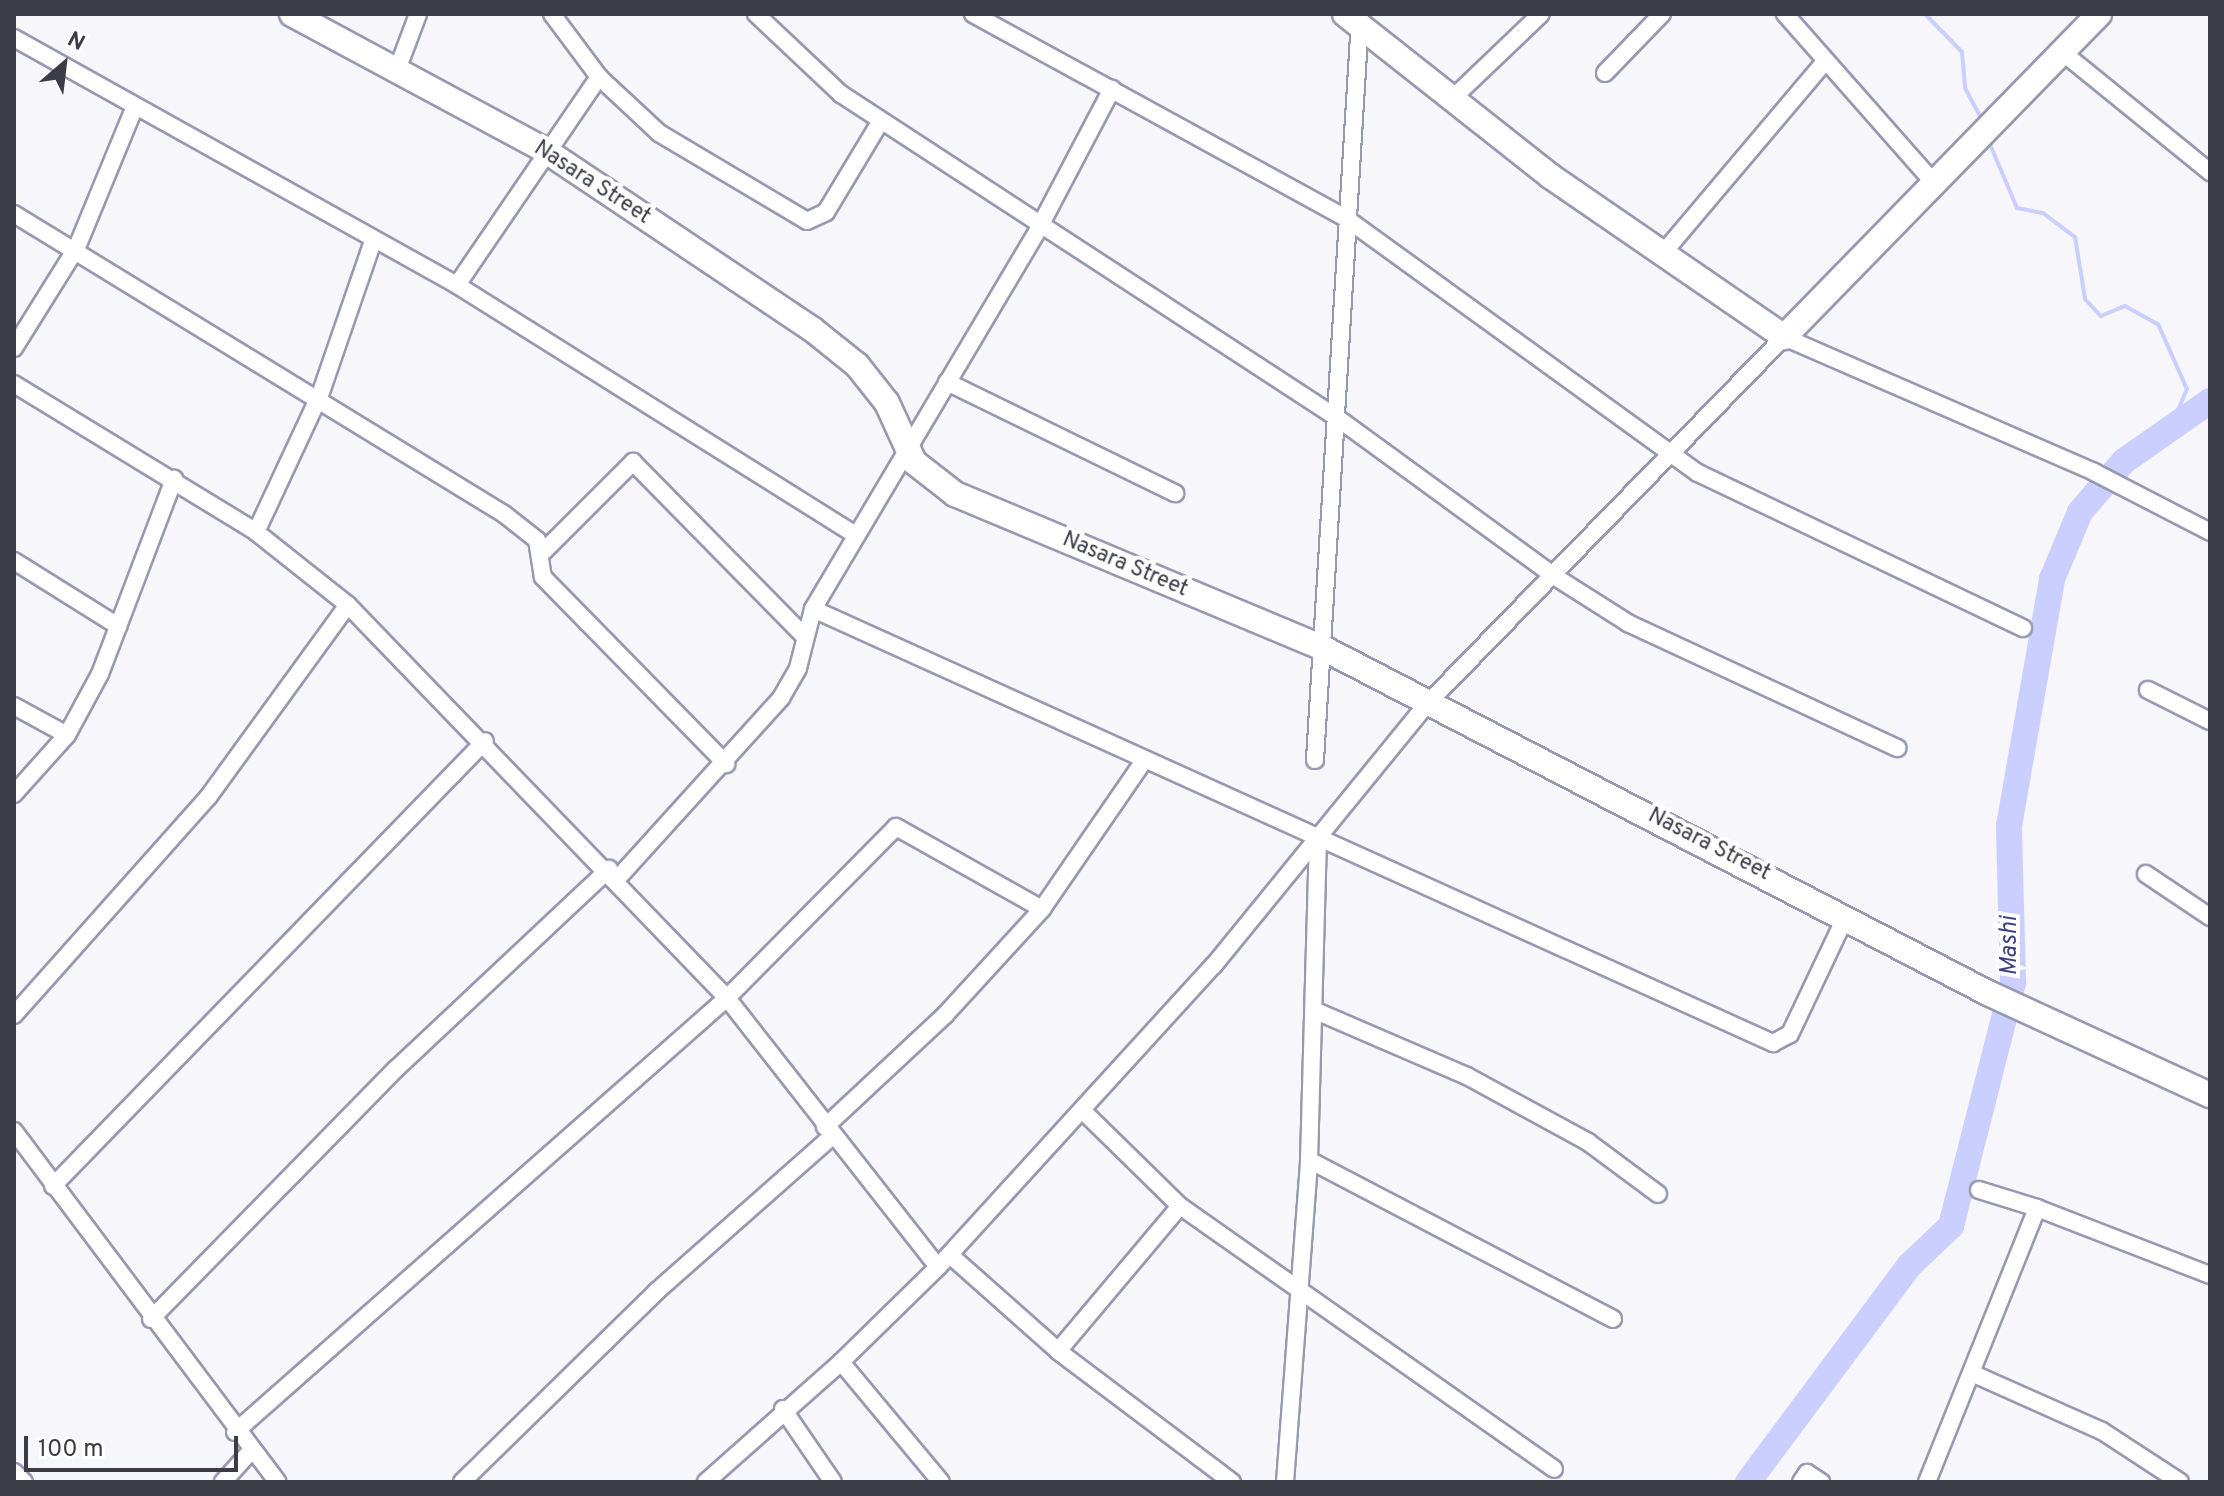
<!DOCTYPE html>
<html>
<head>
<meta charset="utf-8">
<style>
	body { margin:0 }
	#map { position:relative; width:2224px; height:1496px; overflow:hidden; background:#f6f6fb; font-family:Overpass,sans-serif }
	div>[style] { position:absolute }
	.stream>* { height:4px; margin:-2px; padding:0 2px; transform-origin:2px; border-radius:2px; background:#cacfff }
	.river>* { height:26px; margin:-13px; padding:0 13px; transform-origin:13px; border-radius:13px; background:#cacfff }
	.roads { filter:drop-shadow(2px 0 #9799b0) drop-shadow(-2px 0 #9799b0) drop-shadow(0 2px #9799b0) drop-shadow(0 -2px #9799b0) }
	.street>* { height:16px; margin:-8px; padding:0 8px; transform-origin:8px; border-radius:8px; background:#fff }
	.secondary>* { height:24px; margin:-12px; padding:0 12px; transform-origin:12px; border-radius:12px; background:#fff }
	span { translate:-50% -50%; white-space:nowrap; text-align:center; line-height:1.15; -webkit-text-stroke:8px #fff; paint-order:stroke }
	.street-label { font-size:22px; color:#3b3c46 }
	.water-label { font-size:24px; color:#3f3f85; font-style:italic }
	.frame { position:absolute; inset:0; border:16px solid #3b3c46; pointer-events:none }
	.north { position:absolute; left:24px; top:24px; width:80px; height:80px; -webkit-text-stroke:6px #fff; paint-order:stroke; rotate:28deg; font-size:22px; font-weight:700; line-height:32px; text-align:center; color:#3b3c46 }
	.north::after { content:''; display:block; margin:auto; width:28px; height:36px; background:#3b3c46; clip-path:polygon(50% 0,100% 100%,50% 72%,0 100%) }
	.scale { position:absolute; left:24px; top:1436px; width:214px; height:36px; box-sizing:border-box; border:4px solid #3b3c46; border-top:0; padding-left:10px; font-size:24px; line-height:28px; white-space:nowrap; color:#3b3c46; -webkit-text-stroke:6px #fff; paint-order:stroke }
</style>
</head>
<body>
<div id="map">
	<div class="stream">
		<i style="left:1925px;top:14px;width:53px;rotate:45.8deg"></i>
		<i style="left:1962px;top:52px;width:36px;rotate:85deg"></i>
		<i style="left:1965px;top:88px;width:38px;rotate:62deg"></i>
		<i style="left:1989px;top:142px;width:72px;rotate:67deg"></i>
		<i style="left:2017px;top:208px;width:26px;rotate:11deg"></i>
		<i style="left:2043px;top:213px;width:40px;rotate:37deg"></i>
		<i style="left:2075px;top:237px;width:63px;rotate:80.8deg"></i>
		<i style="left:2085px;top:299px;width:23px;rotate:47deg"></i>
		<i style="left:2101px;top:316px;width:26px;rotate:-23deg"></i>
		<i style="left:2125px;top:306px;width:38px;rotate:29deg"></i>
		<i style="left:2158px;top:324px;width:71px;rotate:66deg"></i>
		<i style="left:2187px;top:389px;width:39px;rotate:113deg"></i>
	</div>
	<div class="river">
		<i style="left:1748px;top:1482px;width:271px;rotate:-53.3deg"></i>
		<i style="left:1910px;top:1265px;width:57px;rotate:-43.6deg"></i>
		<i style="left:1951px;top:1226px;width:252px;rotate:-75.7deg"></i>
		<i style="left:2013px;top:982px;width:156px;rotate:-91.5deg"></i>
		<i style="left:2009px;top:826px;width:251px;rotate:-80.1deg"></i>
		<i style="left:2052px;top:579px;width:73px;rotate:-67.3deg"></i>
		<i style="left:2080px;top:512px;width:67px;rotate:-49.2deg"></i>
		<i style="left:2124px;top:461px;width:105px;rotate:-34.9deg"></i>
	</div>
	<div class="roads">
		<div class="street">
			<i style="left:552px;top:14px;width:79px;rotate:53.3deg"></i>
			<i style="left:599px;top:77px;width:82px;rotate:43deg"></i>
			<i style="left:659px;top:133px;width:172px;rotate:30.7deg"></i>
			<i style="left:807px;top:221px;width:21px;rotate:-25deg"></i>
			<i style="left:826px;top:212px;width:106px;rotate:-58.9deg"></i>
			<i style="left:756px;top:14px;width:117px;rotate:43.3deg"></i>
			<i style="left:841px;top:94px;width:591px;rotate:33.13deg"></i>
			<i style="left:1336px;top:417px;width:270px;rotate:36.1deg"></i>
			<i style="left:1554px;top:576px;width:88px;rotate:32.4deg"></i>
			<i style="left:1628px;top:623px;width:297px;rotate:24.9deg"></i>
			<i style="left:973px;top:14px;width:426px;rotate:28.7deg"></i>
			<i style="left:1347px;top:219px;width:433px;rotate:35.9deg"></i>
			<i style="left:1698px;top:473px;width:360px;rotate:25.5deg"></i>
			<i style="left:1785px;top:14px;width:228px;rotate:48.6deg"></i>
			<i style="left:14px;top:38px;width:507px;rotate:29.14deg"></i>
			<i style="left:457px;top:285px;width:471px;rotate:32.1deg"></i>
			<i style="left:2066px;top:55px;width:186px;rotate:39.1deg"></i>
			<i style="left:397px;top:70px;width:60px;rotate:-69.4deg"></i>
			<i style="left:1605px;top:73px;width:82px;rotate:-46deg"></i>
			<i style="left:1454px;top:97px;width:120px;rotate:-43.7deg"></i>
			<i style="left:14px;top:214px;width:575px;rotate:31.48deg"></i>
			<i style="left:504px;top:514px;width:42px;rotate:38.2deg"></i>
			<i style="left:537px;top:540px;width:37px;rotate:81deg"></i>
			<i style="left:543px;top:577px;width:262px;rotate:45.6deg"></i>
			<i style="left:1664px;top:252px;width:248px;rotate:-49.8deg"></i>
			<i style="left:457px;top:285px;width:252px;rotate:-55.7deg"></i>
			<i style="left:14px;top:348px;width:119px;rotate:-58deg"></i>
			<i style="left:77px;top:247px;width:149px;rotate:-67.6deg"></i>
			<i style="left:947px;top:382px;width:254px;rotate:26deg"></i>
			<i style="left:14px;top:384px;width:284px;rotate:31.4deg"></i>
			<i style="left:256px;top:532px;width:117px;rotate:38.4deg"></i>
			<i style="left:348px;top:605px;width:546px;rotate:46.04deg"></i>
			<i style="left:727px;top:998px;width:342px;rotate:51.9deg"></i>
			<i style="left:938px;top:1267px;width:136px;rotate:135.6deg"></i>
			<i style="left:841px;top:1362px;width:156px;rotate:50.2deg"></i>
			<i style="left:256px;top:532px;width:151px;rotate:-65deg"></i>
			<i style="left:320px;top:395px;width:160px;rotate:-71deg"></i>
			<i style="left:542px;top:553px;width:129px;rotate:-45deg"></i>
			<i style="left:633px;top:462px;width:245px;rotate:45.5deg"></i>
			<i style="left:14px;top:561px;width:123px;rotate:32deg"></i>
			<i style="left:813px;top:609px;width:1054px;rotate:24.33deg"></i>
			<i style="left:1773px;top:1043px;width:19px;rotate:-28deg"></i>
			<i style="left:1790px;top:1034px;width:131px;rotate:-64.6deg"></i>
			<i style="left:2148px;top:690px;width:69px;rotate:26.6deg"></i>
			<i style="left:14px;top:706px;width:60px;rotate:28.7deg"></i>
			<i style="left:1315px;top:760px;width:742px;rotate:-86.52deg"></i>
			<i style="left:14px;top:794px;width:79px;rotate:-48.1deg"></i>
			<i style="left:67px;top:735px;width:69px;rotate:-61.6deg"></i>
			<i style="left:100px;top:674px;width:209px;rotate:-69.2deg"></i>
			<i style="left:2146px;top:874px;width:77px;rotate:33.9deg"></i>
			<i style="left:618px;top:878px;width:243px;rotate:-47.8deg"></i>
			<i style="left:781px;top:698px;width:34px;rotate:-60deg"></i>
			<i style="left:798px;top:668px;width:61px;rotate:-75.7deg"></i>
			<i style="left:813px;top:609px;width:445px;rotate:-59.3deg"></i>
			<i style="left:1040px;top:226px;width:155px;rotate:-62.3deg"></i>
			<i style="left:1316px;top:1011px;width:164px;rotate:23.3deg"></i>
			<i style="left:1467px;top:1076px;width:138px;rotate:28.6deg"></i>
			<i style="left:1588px;top:1142px;width:87px;rotate:36.6deg"></i>
			<i style="left:14px;top:1015px;width:293px;rotate:-48.3deg"></i>
			<i style="left:209px;top:796px;width:236px;rotate:-54deg"></i>
			<i style="left:1084px;top:1112px;width:134px;rotate:44.4deg"></i>
			<i style="left:1180px;top:1206px;width:457px;rotate:35.1deg"></i>
			<i style="left:825px;top:1127px;width:164px;rotate:-43deg"></i>
			<i style="left:945px;top:1015px;width:144px;rotate:-47.5deg"></i>
			<i style="left:1042px;top:909px;width:178px;rotate:-55.5deg"></i>
			<i style="left:14px;top:1131px;width:439px;rotate:53.1deg"></i>
			<i style="left:1309px;top:1160px;width:343px;rotate:27.6deg"></i>
			<i style="left:53px;top:1186px;width:620px;rotate:-45.85deg"></i>
			<i style="left:1979px;top:1190px;width:61px;rotate:17.2deg"></i>
			<i style="left:950px;top:1255px;width:144px;rotate:41.6deg"></i>
			<i style="left:1058px;top:1351px;width:218px;rotate:37deg"></i>
			<i style="left:938px;top:1267px;width:409px;rotate:-47.6deg"></i>
			<i style="left:1214px;top:965px;width:337px;rotate:-50.8deg"></i>
			<i style="left:1427px;top:704px;width:512px;rotate:-45.79deg"></i>
			<i style="left:1784px;top:337px;width:338px;rotate:23.5deg"></i>
			<i style="left:2094px;top:472px;width:131px;rotate:27.3deg"></i>
			<i style="left:151px;top:1319px;width:351px;rotate:-45.6deg"></i>
			<i style="left:397px;top:1068px;width:291px;rotate:-43.2deg"></i>
			<i style="left:1058px;top:1351px;width:189px;rotate:-49.9deg"></i>
			<i style="left:1976px;top:1375px;width:138px;rotate:24deg"></i>
			<i style="left:2102px;top:1431px;width:93px;rotate:33.2deg"></i>
			<i style="left:783px;top:1409px;width:88px;rotate:55.6deg"></i>
			<i style="left:235px;top:1432px;width:656px;rotate:-41.42deg"></i>
			<i style="left:727px;top:998px;width:240px;rotate:-45.3deg"></i>
			<i style="left:896px;top:827px;width:167px;rotate:29.3deg"></i>
			<i style="left:14px;top:1472px;width:14px;rotate:45deg"></i>
			<i style="left:223px;top:1482px;width:40px;rotate:-48deg"></i>
			<i style="left:462px;top:1482px;width:273px;rotate:-44.4deg"></i>
			<i style="left:657px;top:1291px;width:231px;rotate:-41.5deg"></i>
			<i style="left:706px;top:1482px;width:181px;rotate:-41.6deg"></i>
			<i style="left:1285px;top:1482px;width:323px;rotate:-85.7deg"></i>
			<i style="left:1309px;top:1160px;width:323px;rotate:-88.4deg"></i>
			<i style="left:1801px;top:1482px;width:11px;rotate:-56deg"></i>
			<i style="left:1807px;top:1473px;width:17px;rotate:33deg"></i>
			<i style="left:1927px;top:1482px;width:295px;rotate:-68.1deg"></i>
			<i style="left:2037px;top:1208px;width:186px;rotate:21.2deg"></i>
		</div>
		<div class="secondary">
			<i style="left:292px;top:14px;width:285px;rotate:28.3deg"></i>
			<i style="left:543px;top:149px;width:324px;rotate:33.8deg"></i>
			<i style="left:812px;top:329px;width:58px;rotate:38.7deg"></i>
			<i style="left:857px;top:365px;width:48px;rotate:51.7deg"></i>
			<i style="left:887px;top:403px;width:65px;rotate:65.4deg"></i>
			<i style="left:914px;top:462px;width:52px;rotate:38deg"></i>
			<i style="left:955px;top:494px;width:397px;rotate:22.7deg"></i>
			<i style="left:1321px;top:647px;width:751px;rotate:27.42deg"></i>
			<i style="left:1988px;top:993px;width:244px;rotate:24.7deg"></i>
			<i style="left:1345px;top:14px;width:261px;rotate:38.3deg"></i>
			<i style="left:1550px;top:176px;width:284px;rotate:34.5deg"></i>
			<i style="left:1784px;top:337px;width:451px;rotate:-45.7deg"></i>
		</div>
	</div>
	<div class="street-label">
		<span style="left:592px;top:183px;rotate:33deg">Nasara Street</span>
		<span style="left:1125px;top:565px;rotate:23deg">Nasara Street</span>
		<span style="left:1709px;top:845px;rotate:27deg">Nasara Street</span>
	</div>
	<div class="water-label">
		<span style="left:2011px;top:946px;rotate:-90deg">Mashi</span>
	</div>
	<div class="frame"></div>
	<div class="north">N</div>
	<div class="scale">100 m</div>
</div>
</body>
</html>
